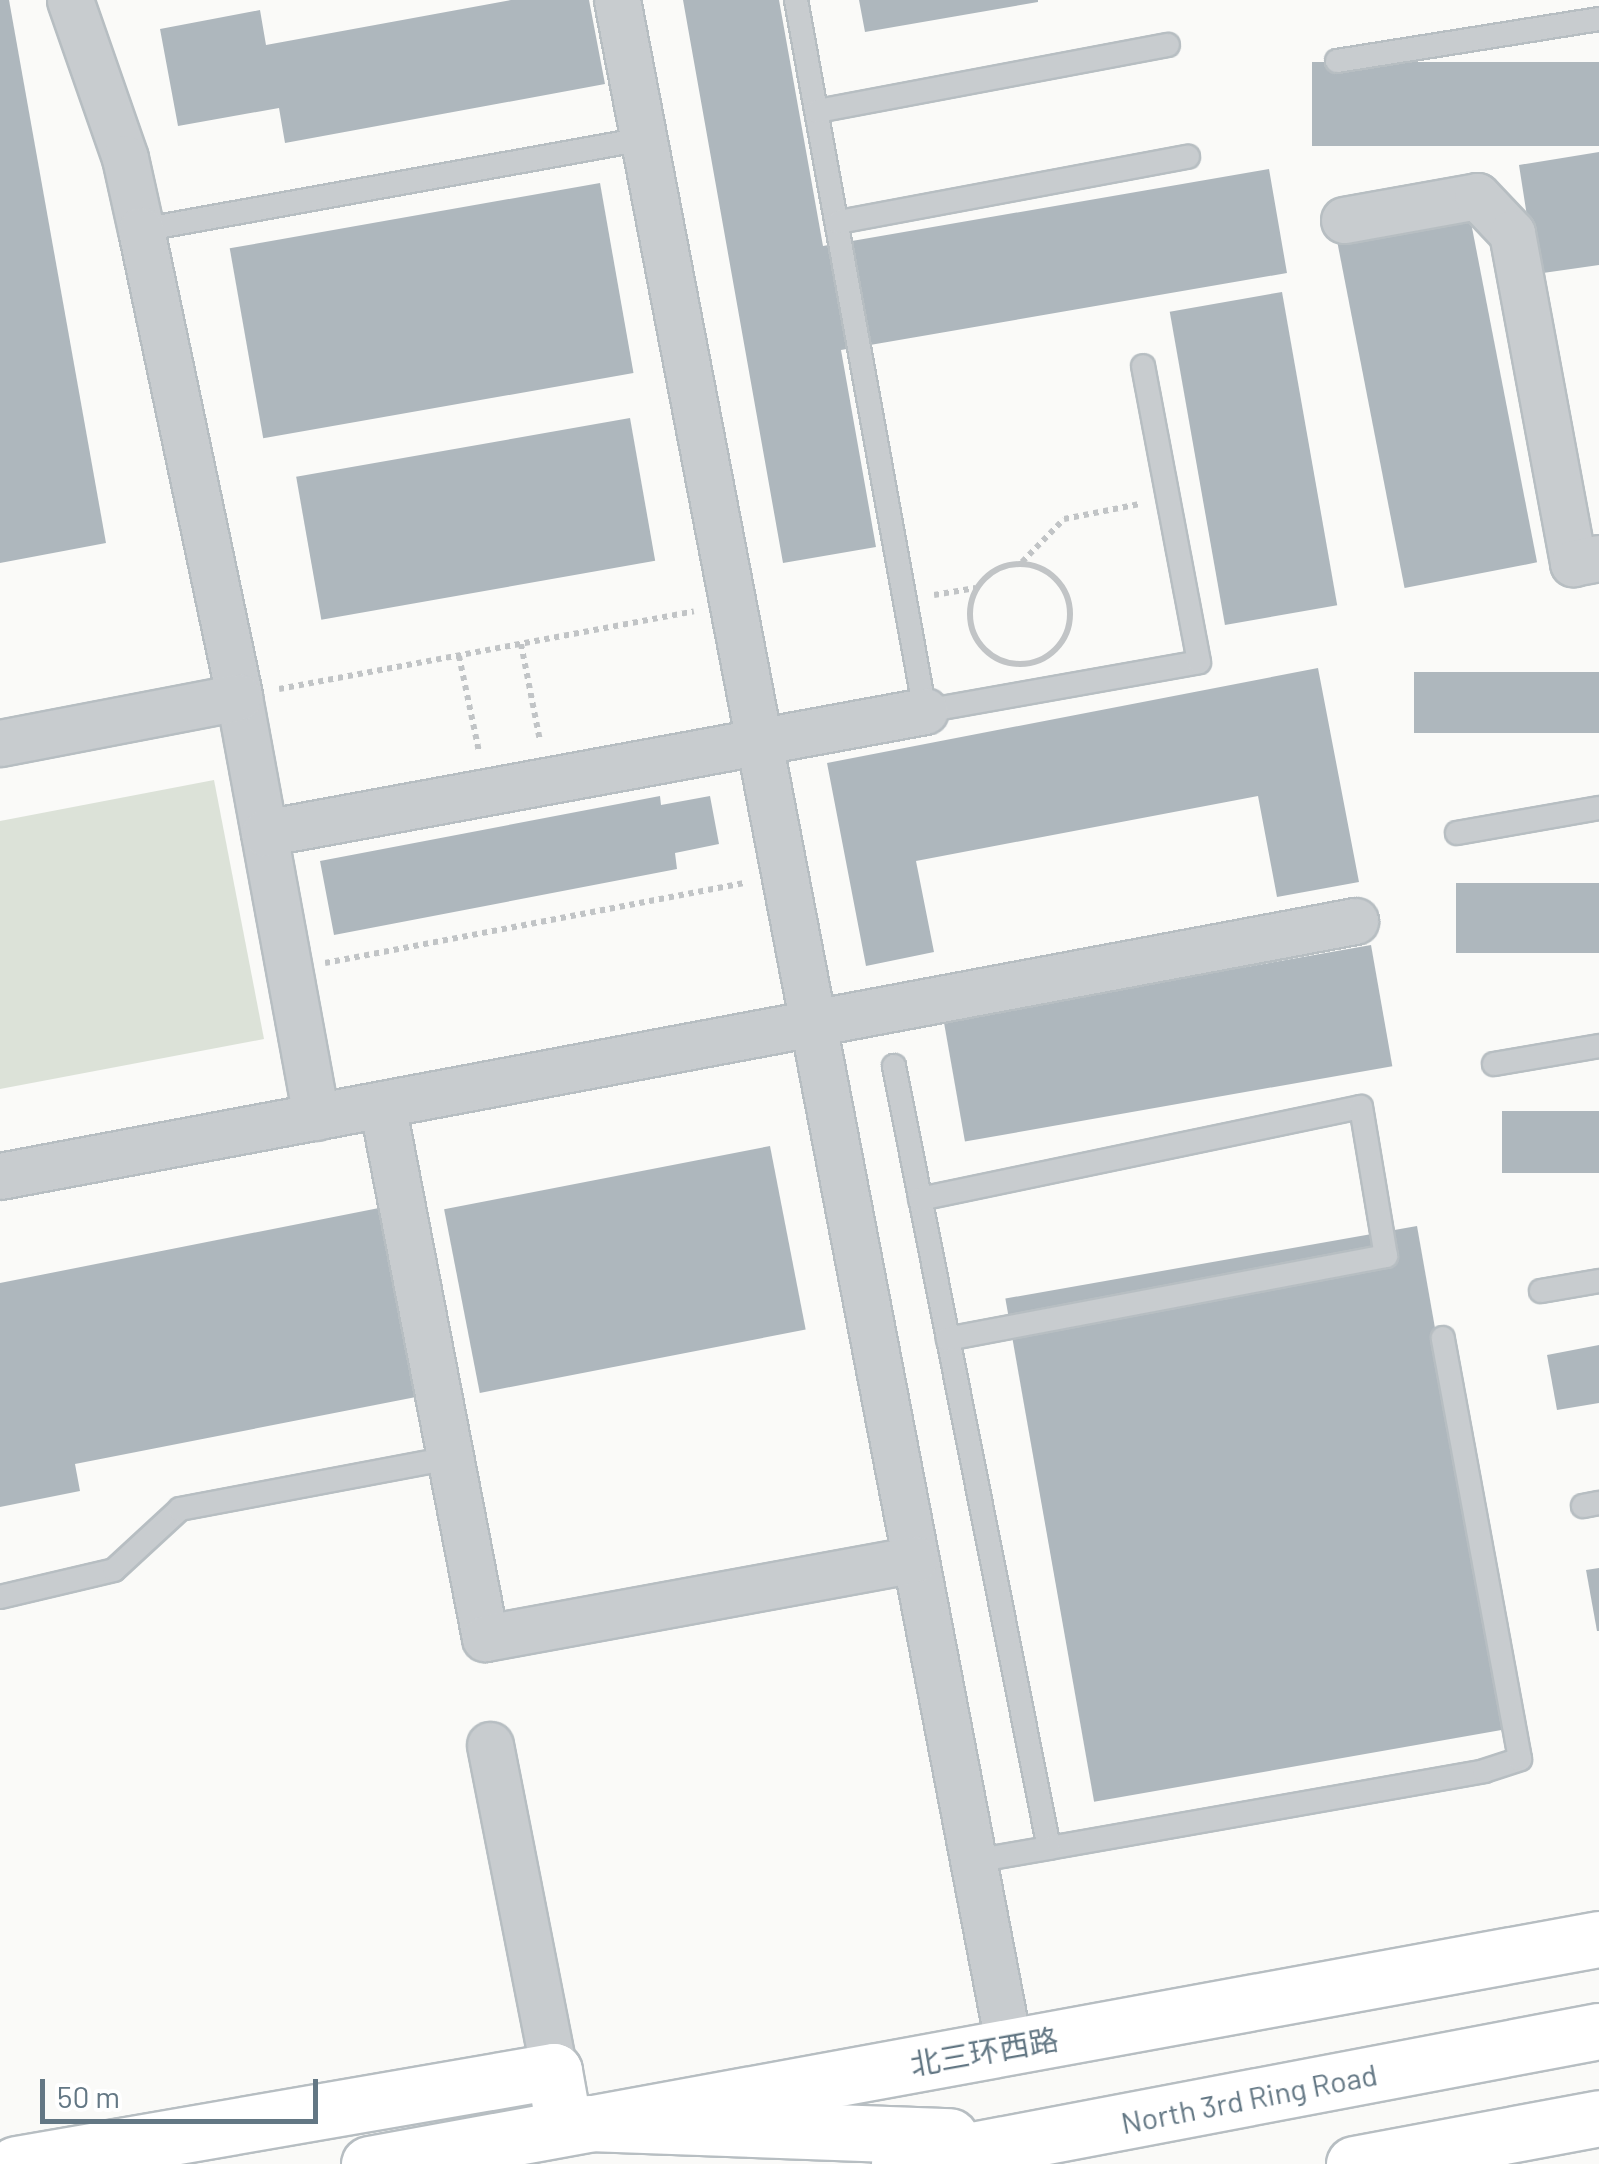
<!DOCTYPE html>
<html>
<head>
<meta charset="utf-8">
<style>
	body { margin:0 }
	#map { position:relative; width:1599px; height:2164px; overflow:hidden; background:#fafaf8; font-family:Barlow,"Noto Sans SC",sans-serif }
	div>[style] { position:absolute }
	.green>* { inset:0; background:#dce2d8 }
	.building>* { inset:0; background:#aeb7bd; transform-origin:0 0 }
	.path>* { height:6px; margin-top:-3px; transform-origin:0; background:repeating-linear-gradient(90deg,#c1c4c6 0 5px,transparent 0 10px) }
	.path>.ring { margin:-3px; padding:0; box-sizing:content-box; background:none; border:6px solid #c1c4c6; border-radius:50% }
	.roads { filter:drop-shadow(2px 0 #b7bec2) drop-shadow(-2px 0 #b7bec2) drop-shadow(0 2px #b7bec2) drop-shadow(0 -2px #b7bec2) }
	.lane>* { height:22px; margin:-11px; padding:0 11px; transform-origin:11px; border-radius:11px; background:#c8cccf }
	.street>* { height:45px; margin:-22.5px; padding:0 22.5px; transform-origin:22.5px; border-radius:22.5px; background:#c8cccf }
	.secondary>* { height:55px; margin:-27.5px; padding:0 27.5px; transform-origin:27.5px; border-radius:27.5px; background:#fff }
	.highway>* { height:55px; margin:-27.5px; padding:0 27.5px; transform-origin:27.5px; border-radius:27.5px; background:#fff }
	span { translate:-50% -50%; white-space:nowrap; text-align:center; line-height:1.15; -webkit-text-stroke:10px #fff; paint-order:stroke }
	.street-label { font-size:30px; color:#637784 }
	.scale { position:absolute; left:40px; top:2079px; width:278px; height:45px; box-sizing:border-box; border:5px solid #637784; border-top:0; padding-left:12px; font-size:30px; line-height:35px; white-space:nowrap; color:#637784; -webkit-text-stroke:8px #fff; paint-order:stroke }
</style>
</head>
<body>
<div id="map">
	<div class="green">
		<i style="clip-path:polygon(214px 780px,264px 1039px,0 1089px,0 821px)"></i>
	</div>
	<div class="building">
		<i style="clip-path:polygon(0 0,9px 0,106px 543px,0 563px)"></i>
		<i style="clip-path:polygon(511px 0,589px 0,605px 84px,285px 143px,279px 108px,178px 126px,160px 29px,260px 10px,266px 45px)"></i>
		<i style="clip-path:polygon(683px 0,779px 0,823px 246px,1269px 169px,1287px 273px,841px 350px,876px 547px,783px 563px)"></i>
		<i style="clip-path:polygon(859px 0,1038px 0,1038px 2px,865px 32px)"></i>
		<i style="left:1599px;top:62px;width:84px;height:287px;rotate:90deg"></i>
		<i style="clip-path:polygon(1599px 152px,1599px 265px,1536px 274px,1519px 165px)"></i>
		<i style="left:600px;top:183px;width:193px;height:376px;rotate:80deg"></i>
		<i style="left:1468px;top:207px;width:362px;height:135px;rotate:79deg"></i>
		<i style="left:1282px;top:292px;width:318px;height:114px;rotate:80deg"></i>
		<i style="left:630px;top:418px;width:145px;height:339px;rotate:80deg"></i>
		<i style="clip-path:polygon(1318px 668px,1359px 882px,1277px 897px,1258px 796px,916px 861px,934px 952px,866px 966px,827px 763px)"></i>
		<i style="left:1599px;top:672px;width:61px;height:185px;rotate:90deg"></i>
		<i style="clip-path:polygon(660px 796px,661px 805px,710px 796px,719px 844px,675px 853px,677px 869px,334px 935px,320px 861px)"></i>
		<i style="left:1599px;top:883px;width:70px;height:143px;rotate:90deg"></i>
		<i style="left:1371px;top:945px;width:123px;height:434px;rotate:80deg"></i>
		<i style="left:1599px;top:1111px;width:62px;height:97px;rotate:90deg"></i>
		<i style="left:770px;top:1146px;width:187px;height:332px;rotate:79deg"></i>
		<i style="clip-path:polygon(379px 1208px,416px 1397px,75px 1464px,80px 1491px,0 1507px,0 1283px)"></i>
		<i style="left:1417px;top:1226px;width:511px;height:418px;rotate:80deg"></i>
		<i style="clip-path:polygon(1599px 1345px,1599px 1403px,1557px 1410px,1547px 1355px)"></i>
		<i style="clip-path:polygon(1599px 1568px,1599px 1631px,1597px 1631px,1586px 1570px)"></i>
	</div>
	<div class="path">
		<i style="left:1022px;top:562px;width:60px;rotate:-45.7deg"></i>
		<i style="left:1064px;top:519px;width:77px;rotate:-11.2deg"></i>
		<i class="ring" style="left:970px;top:564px;width:94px;height:94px"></i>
		<i style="left:934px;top:595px;width:42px;rotate:-9.7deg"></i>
		<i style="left:521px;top:644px;width:99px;rotate:78.9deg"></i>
		<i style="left:459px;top:656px;width:98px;rotate:78.2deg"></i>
		<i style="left:279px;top:689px;width:422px;rotate:-10.6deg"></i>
		<i style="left:325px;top:963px;width:428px;rotate:-10.8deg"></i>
	</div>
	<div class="roads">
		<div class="lane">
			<i style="left:796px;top:0;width:723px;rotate:79.72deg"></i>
			<i style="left:925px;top:711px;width:278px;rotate:-10.1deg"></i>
			<i style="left:1199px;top:662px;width:301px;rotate:-100.7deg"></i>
			<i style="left:1337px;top:61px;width:265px;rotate:-9.1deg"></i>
			<i style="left:818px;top:111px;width:356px;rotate:-10.7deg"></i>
			<i style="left:839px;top:222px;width:355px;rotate:-10.6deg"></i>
			<i style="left:141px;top:230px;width:510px;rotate:-10.27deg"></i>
			<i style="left:1457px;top:833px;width:144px;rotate:-10deg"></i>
			<i style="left:1494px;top:1064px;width:107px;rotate:-9.7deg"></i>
			<i style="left:894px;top:1066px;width:797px;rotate:78.79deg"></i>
			<i style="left:1049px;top:1848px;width:442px;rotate:-10deg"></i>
			<i style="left:1484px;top:1771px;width:38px;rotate:-18deg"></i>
			<i style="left:1520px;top:1759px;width:428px;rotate:-100.4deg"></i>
			<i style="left:920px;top:1199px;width:450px;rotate:-11.8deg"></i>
			<i style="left:1361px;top:1107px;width:151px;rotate:80.5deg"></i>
			<i style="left:1386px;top:1256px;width:446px;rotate:169.3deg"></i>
			<i style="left:1541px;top:1291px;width:59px;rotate:-9.8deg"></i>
			<i style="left:1583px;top:1506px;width:16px;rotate:-11deg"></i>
			<i style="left:0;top:1597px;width:117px;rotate:-13.3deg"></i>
			<i style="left:114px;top:1570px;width:90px;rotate:-42.7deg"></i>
			<i style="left:180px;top:1509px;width:275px;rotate:-10.7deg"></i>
			<i style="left:974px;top:1861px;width:76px;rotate:-9.8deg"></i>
		</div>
		<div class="street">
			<i style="left:70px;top:0;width:167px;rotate:70.8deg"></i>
			<i style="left:125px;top:158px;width:74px;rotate:77.5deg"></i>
			<i style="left:141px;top:230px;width:477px;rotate:78.1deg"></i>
			<i style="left:239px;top:697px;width:427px;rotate:79.6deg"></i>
			<i style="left:617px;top:0;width:2084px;rotate:79.16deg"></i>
			<i style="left:1344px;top:220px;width:135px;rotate:-10.2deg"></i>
			<i style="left:1477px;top:196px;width:51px;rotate:46.6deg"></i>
			<i style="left:1512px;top:233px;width:336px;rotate:79.5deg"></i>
			<i style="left:1573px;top:563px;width:26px;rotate:-11deg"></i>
			<i style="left:0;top:743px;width:243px;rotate:-10.9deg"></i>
			<i style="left:264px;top:833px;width:672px;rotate:-10.46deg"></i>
			<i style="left:382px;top:1104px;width:544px;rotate:79.08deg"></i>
			<i style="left:485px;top:1638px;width:437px;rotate:-10.4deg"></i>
			<i style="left:0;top:1176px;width:1379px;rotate:-10.66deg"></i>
			<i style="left:490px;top:1745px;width:332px;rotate:78.9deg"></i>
		</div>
		<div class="secondary">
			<i style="left:16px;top:2164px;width:546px;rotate:-9.81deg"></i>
			<i style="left:554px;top:2071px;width:57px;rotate:79.9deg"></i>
			<i style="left:369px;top:2164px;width:1250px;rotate:-10.37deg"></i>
		</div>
		<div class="highway">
			<i style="left:589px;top:2123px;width:361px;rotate:2.1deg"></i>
			<i style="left:899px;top:2164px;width:713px;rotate:-10.76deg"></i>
			<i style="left:1354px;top:2164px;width:249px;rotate:-10.6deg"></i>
		</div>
	</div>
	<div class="street-label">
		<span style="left:984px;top:2051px;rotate:-10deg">北三环西路</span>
		<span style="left:1249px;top:2098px;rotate:-11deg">North 3rd Ring Road</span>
	</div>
	<div class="scale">50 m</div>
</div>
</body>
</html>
